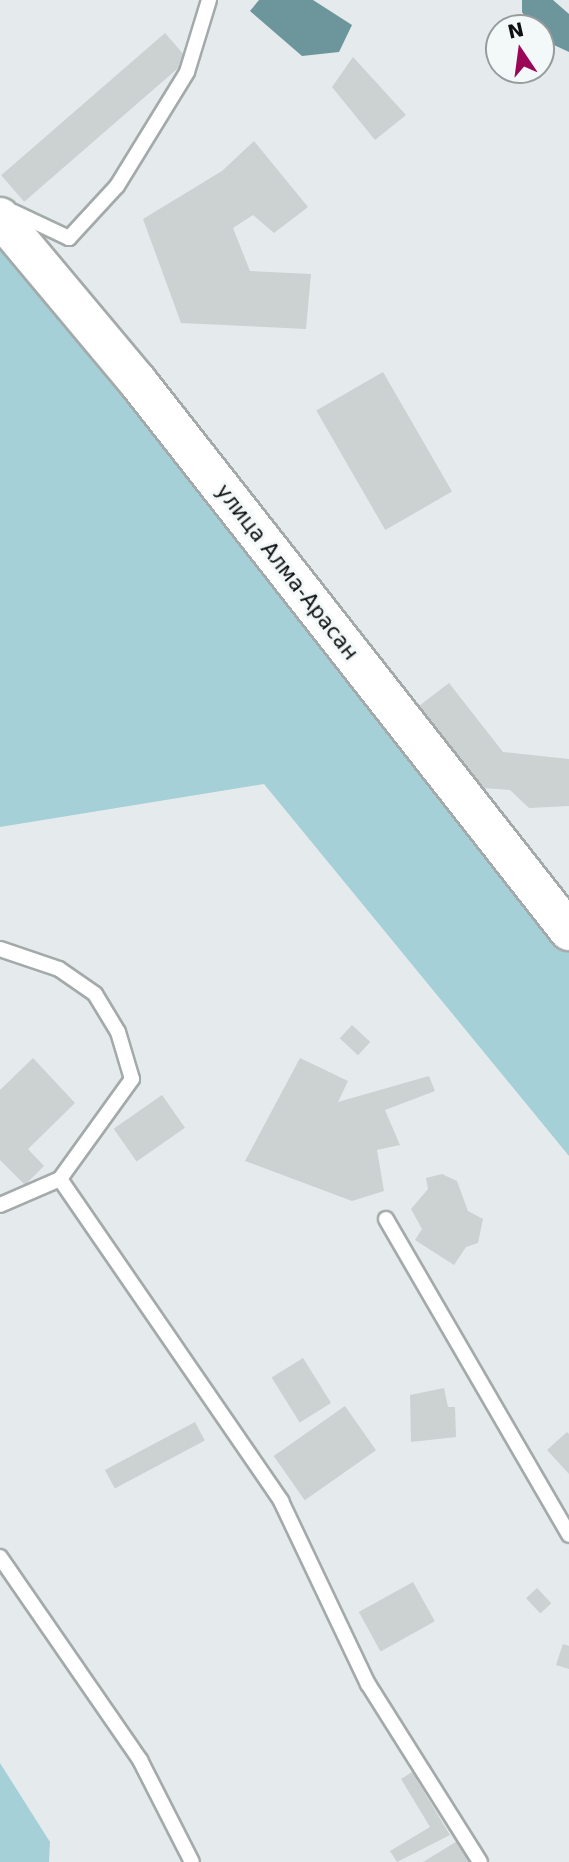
<!DOCTYPE html>
<html>
<head>
<meta charset="utf-8">
<style>
	body { margin:0 }
	#map { position:relative; width:569px; height:1862px; overflow:hidden; background:#e5ebec; font-family:"DejaVu Sans",sans-serif }
	div>[style] { position:absolute }
	.green>* { inset:0; background:#a5d0d7 }
	.water>* { inset:0; background:#6c969c }
	.building>* { inset:0; background:#ccd1d2; transform-origin:0 0 }
	.roads { filter:drop-shadow(2px 0 #a4aaaa) drop-shadow(-2px 0 #a4aaaa) drop-shadow(0 2px #a4aaaa) drop-shadow(0 -2px #a4aaaa) }
	.service>* { height:14px; margin:-7px; padding:0 7px; transform-origin:7px; border-radius:7px; background:#fff }
	.secondary>* { height:38px; margin:-19px; padding:0 19px; transform-origin:19px; border-radius:19px; background:#fff }
	span { translate:-50% -50%; white-space:nowrap; text-align:center; line-height:1.15; -webkit-text-stroke:6px #f3f8f9; paint-order:stroke }
	.street-label { font-size:21px; color:#0f1011 }
	.north { position:absolute; left:485px; top:14px; width:70px; height:70px; box-sizing:border-box; background:#f3f8f9; border:2px solid #989b9c; border-radius:50%; rotate:347deg; font-size:19px; font-weight:700; line-height:28px; text-align:center; color:#0f1011 }
	.north::after { content:''; display:block; margin:auto; width:24px; height:32px; background:#9b0756; clip-path:polygon(50% 0,100% 100%,50% 72%,0 100%) }
</style>
</head>
<body>
<div id="map">
	<div class="green">
		<i style="clip-path:polygon(0 217px,569px 931px,569px 1156px,264px 784px,0 827px)"></i>
		<i style="clip-path:polygon(0 1763px,50px 1842px,49px 1862px,0 1862px)"></i>
	</div>
	<div class="water">
		<i style="clip-path:polygon(259px 0,313px 0,352px 25px,339px 52px,302px 56px,250px 11px)"></i>
		<i style="clip-path:polygon(522px 0,553px 0,569px 14px,569px 52px,541px 39px,541px 28px,532px 28px,522px 12px)"></i>
	</div>
	<div class="building">
		<i style="left:165px;top:33px;width:35px;height:217px;rotate:49deg"></i>
		<i style="clip-path:polygon(353px 57px,406px 115px,375px 140px,332px 87px)"></i>
		<i style="clip-path:polygon(254px 141px,308px 207px,274px 233px,253px 215px,233px 228px,250px 271px,311px 274px,306px 329px,181px 323px,143px 219px,222px 171px)"></i>
		<i style="left:383px;top:372px;width:138px;height:77px;rotate:60deg"></i>
		<i style="clip-path:polygon(449px 683px,503px 752px,569px 759px,569px 806px,529px 808px,510px 790px,483px 788px,419px 706px)"></i>
		<i style="left:352px;top:1025px;width:25px;height:18px;rotate:43deg"></i>
		<i style="clip-path:polygon(33px 1058px,75px 1103px,28px 1149px,44px 1166px,25px 1185px,0 1160px,0 1090px)"></i>
		<i style="clip-path:polygon(300px 1058px,348px 1081px,338px 1102px,429px 1076px,435px 1091px,385px 1110px,400px 1145px,377px 1150px,384px 1191px,352px 1201px,245px 1161px)"></i>
		<i style="left:162px;top:1095px;width:40px;height:59px;rotate:55deg"></i>
		<i style="clip-path:polygon(442px 1174px,457px 1181px,468px 1211px,483px 1219px,478px 1243px,466px 1247px,454px 1265px,415px 1240px,422px 1229px,411px 1209px,428px 1189px,426px 1178px)"></i>
		<i style="left:303px;top:1358px;width:53px;height:37px;rotate:58deg"></i>
		<i style="clip-path:polygon(444px 1388px,448px 1407px,455px 1407px,456px 1437px,411px 1442px,410px 1395px)"></i>
		<i style="left:345px;top:1406px;width:54px;height:87px;rotate:55deg"></i>
		<i style="left:195px;top:1422px;width:21px;height:102px;rotate:62deg"></i>
		<i style="clip-path:polygon(567px 1432px,569px 1434px,569px 1474px,547px 1450px)"></i>
		<i style="left:413px;top:1582px;width:45px;height:62px;rotate:61deg"></i>
		<i style="left:537px;top:1588px;width:21px;height:15px;rotate:47deg"></i>
		<i style="clip-path:polygon(563px 1644px,569px 1646px,569px 1669px,556px 1665px)"></i>
		<i style="clip-path:polygon(412px 1772px,450px 1835px,397px 1862px,390px 1851px,430px 1827px,401px 1779px)"></i>
		<i style="clip-path:polygon(459px 1840px,472px 1862px,423px 1862px)"></i>
	</div>
	<div class="roads">
		<div class="service">
			<i style="left:14px;top:212px;width:61px;rotate:25.3deg"></i>
			<i style="left:69px;top:238px;width:71px;rotate:-47.3deg"></i>
			<i style="left:117px;top:186px;width:134px;rotate:-58.4deg"></i>
			<i style="left:187px;top:72px;width:75px;rotate:-73deg"></i>
			<i style="left:0;top:949px;width:62px;rotate:18.7deg"></i>
			<i style="left:59px;top:969px;width:44px;rotate:34.8deg"></i>
			<i style="left:95px;top:994px;width:44px;rotate:58.8deg"></i>
			<i style="left:118px;top:1032px;width:49px;rotate:73.4deg"></i>
			<i style="left:132px;top:1079px;width:123px;rotate:125.8deg"></i>
			<i style="left:60px;top:1179px;width:65px;rotate:156.6deg"></i>
			<i style="left:60px;top:1179px;width:391px;rotate:55.5deg"></i>
			<i style="left:281px;top:1501px;width:203px;rotate:64.6deg"></i>
			<i style="left:368px;top:1684px;width:210px;rotate:57.8deg"></i>
			<i style="left:386px;top:1219px;width:365px;rotate:59.9deg"></i>
			<i style="left:0;top:1557px;width:247px;rotate:55.4deg"></i>
			<i style="left:140px;top:1760px;width:114px;rotate:63deg"></i>
		</div>
		<div class="secondary">
			<i style="left:0;top:217px;width:215px;rotate:50.1deg"></i>
			<i style="left:138px;top:382px;width:698px;rotate:51.87deg"></i>
		</div>
	</div>
	<div class="street-label">
		<span style="left:287px;top:572px;rotate:52deg">улица Алма-Арасан</span>
	</div>
	<div class="north">N</div>
</div>
</body>
</html>
